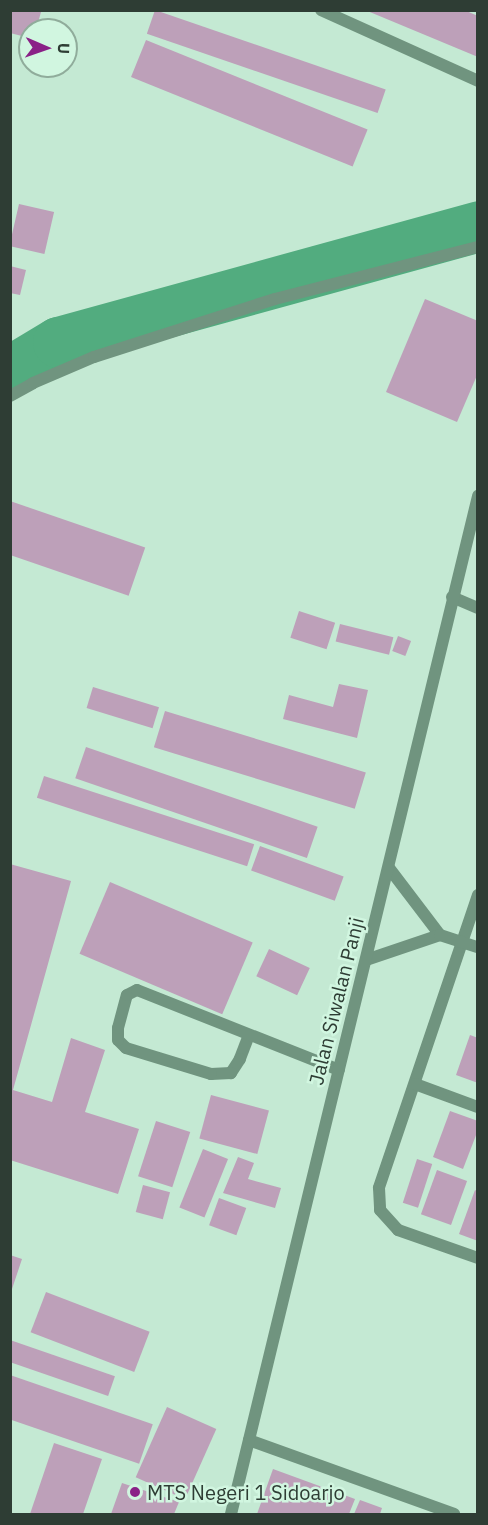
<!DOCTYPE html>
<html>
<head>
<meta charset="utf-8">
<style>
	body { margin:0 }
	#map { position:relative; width:488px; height:1525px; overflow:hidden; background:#c4e9d3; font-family:"IBM Plex Sans",sans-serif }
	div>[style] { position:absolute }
	.river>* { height:51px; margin:-25.5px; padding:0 25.5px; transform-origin:25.5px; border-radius:25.5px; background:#52ac7f }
	.building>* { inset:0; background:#bda0b9; transform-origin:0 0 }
	.lane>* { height:12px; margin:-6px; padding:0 6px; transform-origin:6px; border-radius:6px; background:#70947f }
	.street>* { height:12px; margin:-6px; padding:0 6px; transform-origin:6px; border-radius:6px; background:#70947f }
	.dots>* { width:16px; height:16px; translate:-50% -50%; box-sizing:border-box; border:3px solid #d1f6e0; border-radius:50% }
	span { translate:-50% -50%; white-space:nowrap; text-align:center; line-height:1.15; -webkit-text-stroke:5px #d1f6e0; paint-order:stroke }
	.street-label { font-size:20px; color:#2e3d34 }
	.poi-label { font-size:20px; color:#2e3d34 }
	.left { translate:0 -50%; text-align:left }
	.frame { position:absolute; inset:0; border:12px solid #2e3d34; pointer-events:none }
	.north { position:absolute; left:18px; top:18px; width:60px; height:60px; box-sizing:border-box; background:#d1f6e0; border:2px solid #90ac9b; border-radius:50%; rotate:92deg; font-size:16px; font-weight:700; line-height:24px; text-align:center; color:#2e3d34 }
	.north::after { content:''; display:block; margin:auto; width:21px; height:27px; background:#8a2187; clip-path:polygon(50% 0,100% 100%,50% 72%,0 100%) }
</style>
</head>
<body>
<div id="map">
	<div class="river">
		<i style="left:10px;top:371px;width:56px;rotate:-31.1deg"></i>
		<i style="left:58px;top:342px;width:436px;rotate:-15.4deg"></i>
	</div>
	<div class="building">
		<i style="clip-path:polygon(10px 10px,41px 12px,36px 30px,30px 30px,30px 38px,10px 33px)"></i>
		<i style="left:155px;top:10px;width:244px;height:25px;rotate:19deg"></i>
		<i style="clip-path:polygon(365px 10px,464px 10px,478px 16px,478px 57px)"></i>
		<i style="left:146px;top:40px;width:239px;height:40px;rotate:22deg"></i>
		<i style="left:19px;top:204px;width:36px;height:43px;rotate:13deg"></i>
		<i style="clip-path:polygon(10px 266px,26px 270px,20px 295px,10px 293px)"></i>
		<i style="clip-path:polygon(425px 299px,478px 321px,478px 373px,457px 422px,386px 392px)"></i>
		<i style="left:10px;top:501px;width:143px;height:51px;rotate:19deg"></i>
		<i style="left:299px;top:611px;width:38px;height:28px;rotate:18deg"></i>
		<i style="left:340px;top:624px;width:55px;height:18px;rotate:14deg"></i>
		<i style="left:398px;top:636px;width:14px;height:16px;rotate:21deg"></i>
		<i style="clip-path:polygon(339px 684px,368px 690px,357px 738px,283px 719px,289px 695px,333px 707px)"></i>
		<i style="left:93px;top:687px;width:69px;height:22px;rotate:17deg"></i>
		<i style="left:165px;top:711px;width:210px;height:38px;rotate:17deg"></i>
		<i style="left:86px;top:747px;width:245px;height:33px;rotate:19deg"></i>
		<i style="left:44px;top:776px;width:221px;height:23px;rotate:18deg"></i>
		<i style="left:260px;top:846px;width:89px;height:26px;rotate:20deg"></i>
		<i style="clip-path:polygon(10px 864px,71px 881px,13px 1090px,52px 1102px,71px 1038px,105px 1050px,85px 1112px,139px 1129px,118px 1194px,10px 1160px)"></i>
		<i style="left:110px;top:882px;width:155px;height:78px;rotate:23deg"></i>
		<i style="left:269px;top:949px;width:45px;height:30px;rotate:25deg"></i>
		<i style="clip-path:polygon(470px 1035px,478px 1038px,478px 1083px,456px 1075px)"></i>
		<i style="left:211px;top:1095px;width:60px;height:45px;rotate:15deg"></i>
		<i style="clip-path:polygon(450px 1111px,478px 1121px,478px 1130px,463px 1169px,433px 1157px)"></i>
		<i style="left:156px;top:1121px;width:36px;height:58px;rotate:18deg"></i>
		<i style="left:203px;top:1149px;width:27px;height:63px;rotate:22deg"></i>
		<i style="clip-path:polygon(238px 1157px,254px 1163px,248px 1179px,281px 1188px,275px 1208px,223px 1193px)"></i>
		<i style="left:417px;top:1159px;width:16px;height:46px;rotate:18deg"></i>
		<i style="left:437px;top:1170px;width:32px;height:47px;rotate:20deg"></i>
		<i style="left:143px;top:1185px;width:28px;height:28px;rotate:15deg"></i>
		<i style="clip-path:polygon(475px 1190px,478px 1192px,478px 1241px,459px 1234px)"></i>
		<i style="left:219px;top:1198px;width:29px;height:29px;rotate:20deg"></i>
		<i style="clip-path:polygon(10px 1255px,22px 1259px,11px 1292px,10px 1291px)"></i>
		<i style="left:46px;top:1292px;width:111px;height:43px;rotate:21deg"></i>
		<i style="left:10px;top:1340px;width:111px;height:21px;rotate:19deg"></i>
		<i style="left:10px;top:1375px;width:151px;height:42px;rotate:19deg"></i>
		<i style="left:167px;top:1407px;width:54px;height:77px;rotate:24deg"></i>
		<i style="clip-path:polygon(54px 1443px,102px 1459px,83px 1514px,30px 1514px)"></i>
		<i style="clip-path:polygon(273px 1469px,355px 1499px,349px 1514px,257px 1514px)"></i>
		<i style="clip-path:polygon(122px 1483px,179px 1502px,174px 1514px,111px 1514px)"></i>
		<i style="clip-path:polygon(360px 1500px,382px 1508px,380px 1514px,354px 1514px)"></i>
	</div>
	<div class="lane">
		<i style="left:321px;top:10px;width:172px;rotate:24.3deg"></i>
		<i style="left:10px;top:396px;width:26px;rotate:-29deg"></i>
		<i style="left:33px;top:383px;width:66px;rotate:-23.1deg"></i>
		<i style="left:94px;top:357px;width:190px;rotate:-17.8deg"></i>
		<i style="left:275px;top:299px;width:210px;rotate:-14.4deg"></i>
		<i style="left:249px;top:1035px;width:26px;rotate:111deg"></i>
		<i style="left:240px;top:1059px;width:17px;rotate:123deg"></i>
		<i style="left:231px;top:1073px;width:20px;rotate:177deg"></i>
		<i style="left:211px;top:1074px;width:89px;rotate:-163deg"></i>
		<i style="left:126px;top:1048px;width:11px;rotate:-135deg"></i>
		<i style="left:118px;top:1040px;width:12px;rotate:-90deg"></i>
		<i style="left:118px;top:1028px;width:34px;rotate:-75deg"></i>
		<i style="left:127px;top:995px;width:11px;rotate:-27deg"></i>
		<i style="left:137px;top:990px;width:217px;rotate:21.6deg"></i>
	</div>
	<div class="street">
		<i style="left:452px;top:597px;width:28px;rotate:23deg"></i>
		<i style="left:389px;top:868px;width:84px;rotate:52.7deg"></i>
		<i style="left:478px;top:895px;width:309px;rotate:108.7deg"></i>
		<i style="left:379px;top:1188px;width:22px;rotate:87deg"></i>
		<i style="left:380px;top:1210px;width:27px;rotate:48deg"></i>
		<i style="left:398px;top:1230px;width:85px;rotate:19.3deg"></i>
		<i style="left:366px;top:960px;width:78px;rotate:-18.7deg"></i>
		<i style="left:440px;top:935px;width:40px;rotate:18deg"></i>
		<i style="left:415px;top:1084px;width:67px;rotate:20.1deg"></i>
		<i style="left:249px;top:1440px;width:218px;rotate:19.8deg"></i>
		<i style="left:231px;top:1514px;width:1048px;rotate:-76.36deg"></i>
	</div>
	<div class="dots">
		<i style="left:135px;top:1492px;background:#8a2187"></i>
	</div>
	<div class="street-label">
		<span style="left:336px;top:1001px;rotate:-76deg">Jalan Siwalan Panji</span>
	</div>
	<div class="poi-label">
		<span class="left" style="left:147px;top:1492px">MTS Negeri 1 Sidoarjo</span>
	</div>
	<div class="frame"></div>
	<div class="north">U</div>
</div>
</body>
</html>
